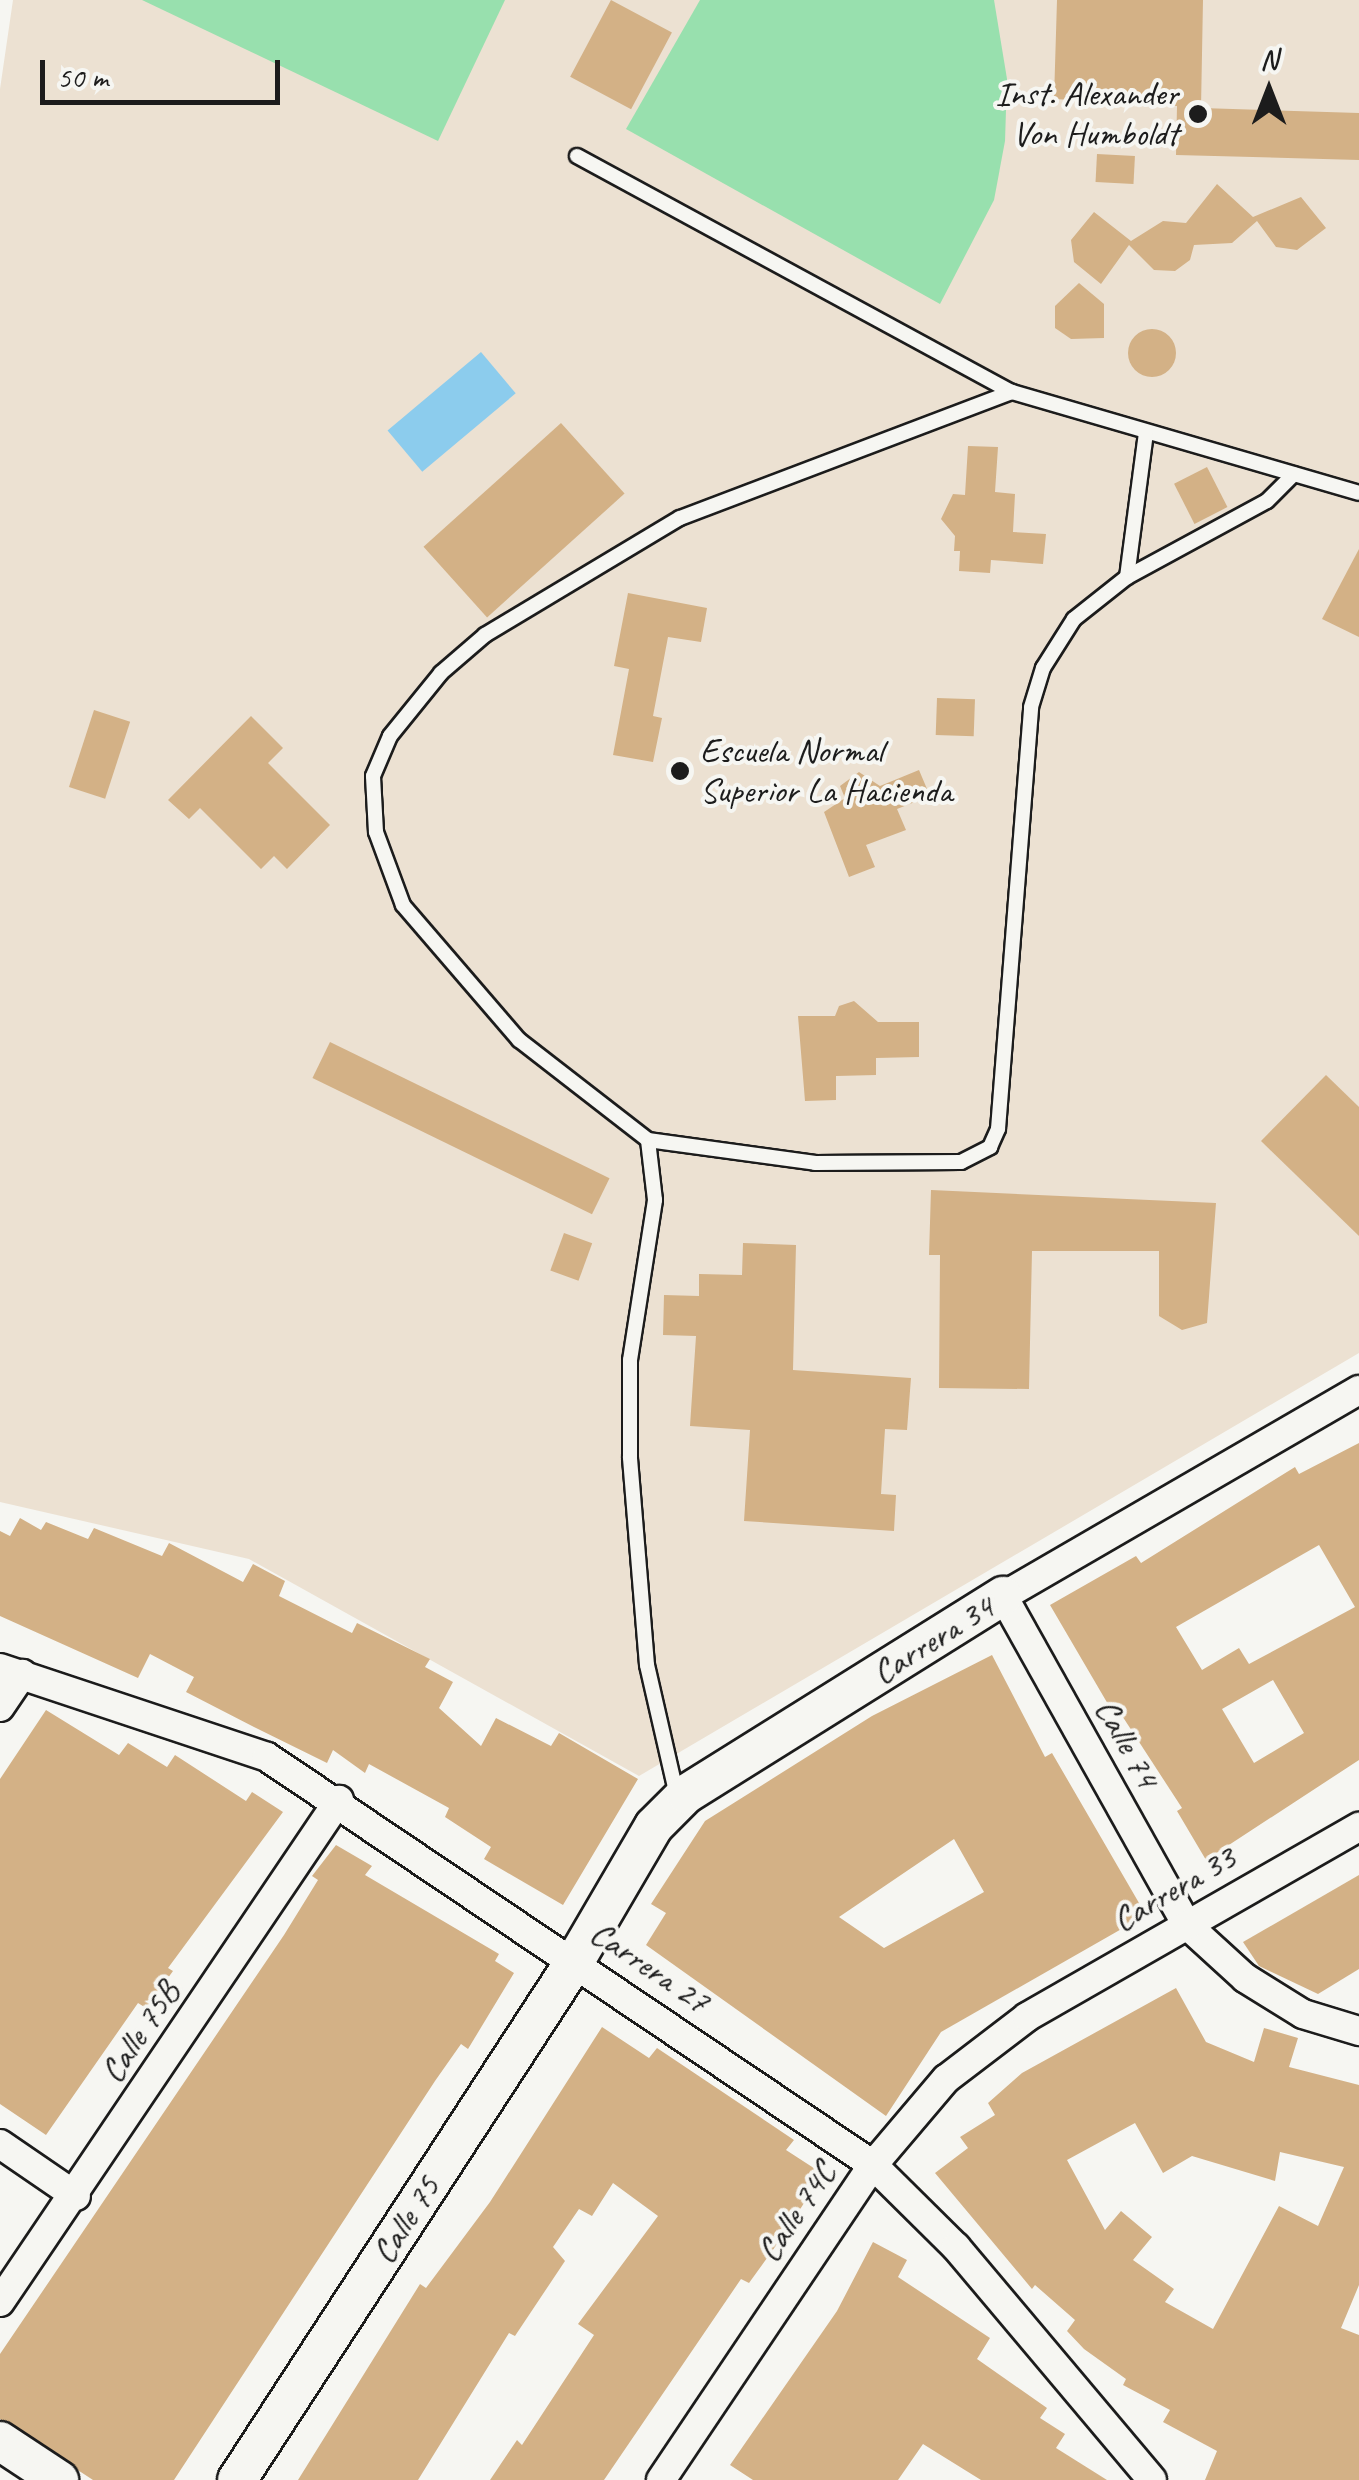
<!DOCTYPE html>
<html>
<head>
<meta charset="utf-8">
<style>
	body { margin:0 }
	#map { position:relative; width:1359px; height:2480px; overflow:hidden; background:#f6f6f2; font-family:Caveat,sans-serif }
	div>[style] { position:absolute }
	.built>* { inset:0; background:#ece1d2 }
	.green>* { inset:0; background:#98e0ae }
	.water>* { inset:0; background:#8ccced; transform-origin:0 0 }
	.building>* { inset:0; background:#d3b186; transform-origin:0 0 }
	.round { border-radius:50% }
	.roads { filter:drop-shadow(2px 0 #1c1c1c) drop-shadow(-2px 0 #1c1c1c) drop-shadow(0 2px #1c1c1c) drop-shadow(0 -2px #1c1c1c) }
	.lane>* { height:14px; margin:-7px; padding:0 7px; transform-origin:7px; border-radius:7px; background:#f6f6f2 }
	.street>* { height:28px; margin:-14px; padding:0 14px; transform-origin:14px; border-radius:14px; background:#f6f6f2 }
	.secondary>* { height:38px; margin:-19px; padding:0 19px; transform-origin:19px; border-radius:19px; background:#f6f6f2 }
	.dots>* { width:28px; height:28px; translate:-50% -50%; box-sizing:border-box; border:5px solid #f6f6f2; border-radius:50% }
	span { translate:-50% -50%; white-space:nowrap; text-align:center; line-height:1.15; -webkit-text-stroke:8px #f6f6f2; paint-order:stroke }
	.poi-label { font-size:35px; color:#1c1c1c }
	.right { translate:-100% -50%; text-align:right }
	.left { translate:0 -50%; text-align:left }
	.street-label { font-size:35px; color:#1c1c1c }
	.north { position:absolute; left:1219px; top:40px; width:100px; height:100px; -webkit-text-stroke:8px #f6f6f2; paint-order:stroke; rotate:0deg; font-size:28px; font-weight:700; line-height:40px; text-align:center; color:#1c1c1c }
	.north::after { content:''; display:block; margin:auto; width:35px; height:45px; background:#1c1c1c; clip-path:polygon(50% 0,100% 100%,50% 72%,0 100%) }
	.scale { position:absolute; left:40px; top:60px; width:240px; height:45px; box-sizing:border-box; border:5px solid #1c1c1c; border-top:0; padding-left:12px; font-size:30px; line-height:35px; white-space:nowrap; color:#1c1c1c; -webkit-text-stroke:8px #f6f6f2; paint-order:stroke }
</style>
</head>
<body>
<div id="map">
	<div class="built">
		<i style="clip-path:polygon(13px 0,1359px 0,1359px 1353px,639px 1776px,249px 1559px,0 1502px,0 89px)"></i>
	</div>
	<div class="green">
		<i style="clip-path:polygon(142px 0,505px 0,438px 141px)"></i>
		<i style="clip-path:polygon(700px 0,994px 0,1007px 79px,1005px 141px,994px 200px,940px 304px,626px 129px)"></i>
	</div>
	<div class="water">
		<i style="left:481px;top:352px;width:54px;height:122px;rotate:50deg"></i>
	</div>
	<div class="building">
		<i style="left:611px;top:0;width:69px;height:87px;rotate:28deg"></i>
		<i style="clip-path:polygon(1057px 0,1203px 0,1201px 108px,1359px 113px,1359px 160px,1176px 155px,1177px 106px,1054px 99px)"></i>
		<i style="left:1097px;top:154px;width:38px;height:28px;rotate:3deg"></i>
		<i style="clip-path:polygon(1217px 184px,1253px 217px,1301px 197px,1326px 228px,1297px 250px,1276px 247px,1257px 221px,1232px 243px,1194px 245px,1190px 260px,1175px 271px,1154px 270px,1129px 245px,1101px 284px,1074px 262px,1071px 240px,1094px 212px,1131px 241px,1163px 221px,1186px 223px)"></i>
		<i style="clip-path:polygon(1079px 283px,1104px 304px,1104px 338px,1071px 339px,1055px 328px,1055px 306px)"></i>
		<i class="round" style="left:1128px;top:329px;width:48px;height:48px"></i>
		<i style="left:561px;top:423px;width:95px;height:185px;rotate:48deg"></i>
		<i style="clip-path:polygon(968px 446px,998px 447px,995px 492px,1015px 494px,1013px 532px,1046px 534px,1043px 564px,991px 560px,990px 573px,959px 571px,960px 551px,954px 551px,955px 536px,941px 519px,953px 494px,965px 495px)"></i>
		<i style="left:1207px;top:467px;width:45px;height:37px;rotate:63deg"></i>
		<i style="clip-path:polygon(1359px 549px,1359px 637px,1322px 619px)"></i>
		<i style="clip-path:polygon(628px 593px,707px 608px,701px 642px,668px 637px,653px 716px,662px 718px,653px 762px,613px 755px,629px 669px,614px 666px)"></i>
		<i style="left:937px;top:698px;width:38px;height:37px;rotate:2deg"></i>
		<i style="left:94px;top:710px;width:38px;height:81px;rotate:18deg"></i>
		<i style="clip-path:polygon(251px 716px,283px 748px,268px 763px,330px 825px,287px 869px,274px 856px,261px 869px,200px 808px,189px 819px,168px 800px)"></i>
		<i style="clip-path:polygon(919px 770px,930px 796px,897px 809px,906px 830px,866px 845px,875px 867px,849px 877px,824px 812px,845px 798px,840px 786px,859px 772px,880px 786px)"></i>
		<i style="clip-path:polygon(854px 1001px,878px 1022px,919px 1022px,919px 1057px,876px 1058px,876px 1075px,836px 1076px,836px 1100px,805px 1101px,798px 1016px,835px 1016px,839px 1006px)"></i>
		<i style="left:330px;top:1042px;width:311px;height:40px;rotate:26deg"></i>
		<i style="clip-path:polygon(1326px 1075px,1359px 1107px,1359px 1236px,1261px 1141px)"></i>
		<i style="clip-path:polygon(931px 1190px,1216px 1203px,1207px 1323px,1182px 1330px,1159px 1316px,1159px 1251px,1032px 1251px,1029px 1389px,939px 1388px,940px 1255px,929px 1255px)"></i>
		<i style="left:564px;top:1233px;width:30px;height:40px;rotate:20deg"></i>
		<i style="clip-path:polygon(743px 1243px,796px 1245px,793px 1370px,911px 1378px,907px 1430px,885px 1429px,881px 1494px,896px 1495px,894px 1531px,744px 1521px,750px 1430px,690px 1426px,696px 1336px,663px 1335px,664px 1295px,699px 1296px,699px 1274px,742px 1275px)"></i>
		<i style="clip-path:polygon(evenodd,1359px 1443px,1359px 1760px,1206px 1860px,1177px 1811px,1182px 1808px,1117px 1708px,1112px 1711px,1050px 1605px,1136px 1556px,1141px 1563px,1295px 1467px,1299px 1474px,1359px 1443px,1319px 1545px,1355px 1607px,1249px 1664px,1239px 1648px,1202px 1670px,1176px 1627px,1319px 1545px,1359px 1443px,1273px 1680px,1304px 1733px,1254px 1763px,1222px 1709px,1273px 1680px)"></i>
		<i style="clip-path:polygon(20px 1518px,41px 1530px,46px 1522px,88px 1539px,94px 1528px,162px 1556px,169px 1543px,243px 1582px,253px 1564px,285px 1581px,279px 1596px,352px 1633px,357px 1623px,430px 1659px,425px 1667px,453px 1682px,439px 1708px,481px 1746px,496px 1718px,551px 1746px,559px 1733px,638px 1779px,563px 1905px,484px 1859px,491px 1847px,445px 1817px,449px 1808px,369px 1764px,365px 1773px,333px 1750px,327px 1763px,254px 1727px,186px 1692px,194px 1677px,150px 1654px,138px 1678px,0 1616px,0 1531px,10px 1536px)"></i>
		<i style="clip-path:polygon(evenodd,992px 1655px,1045px 1757px,1052px 1753px,1146px 1915px,941px 2032px,886px 2116px,646px 1945px,666px 1913px,651px 1904px,705px 1821px,872px 1716px,992px 1655px,954px 1839px,984px 1892px,884px 1948px,839px 1917px,954px 1839px)"></i>
		<i style="clip-path:polygon(46px 1710px,119px 1755px,128px 1743px,167px 1767px,175px 1755px,246px 1801px,252px 1792px,283px 1812px,168px 1968px,173px 1971px,146px 2008px,138px 2003px,46px 2135px,0 2104px,0 1779px)"></i>
		<i style="clip-path:polygon(336px 1845px,372px 1866px,365px 1875px,499px 1954px,495px 1961px,514px 1973px,468px 2049px,461px 2044px,435px 2081px,174px 2480px,93px 2480px,0 2419px,0 2354px,284px 1935px,318px 1880px,312px 1876px)"></i>
		<i style="clip-path:polygon(1359px 1875px,1359px 1969px,1318px 1994px,1259px 1966px,1243px 1942px)"></i>
		<i style="clip-path:polygon(evenodd,1176px 1988px,1206px 2042px,1254px 2062px,1264px 2028px,1298px 2038px,1289px 2067px,1359px 2085px,1359px 2285px,1341px 2328px,1359px 2335px,1359px 2480px,1205px 2480px,1217px 2451px,1163px 2422px,1170px 2410px,1123px 2385px,1126px 2379px,1084px 2349px,1067px 2331px,1075px 2320px,1035px 2285px,1032px 2289px,935px 2173px,968px 2148px,960px 2137px,995px 2115px,988px 2103px,1022px 2073px,1176px 1988px,1135px 2123px,1163px 2173px,1192px 2156px,1275px 2181px,1280px 2152px,1344px 2167px,1318px 2226px,1279px 2206px,1213px 2329px,1165px 2302px,1174px 2289px,1133px 2260px,1152px 2237px,1121px 2211px,1105px 2230px,1067px 2160px,1135px 2123px)"></i>
		<i style="clip-path:polygon(602px 2027px,649px 2058px,657px 2048px,794px 2140px,786px 2150px,823px 2174px,780px 2240px,749px 2283px,741px 2279px,604px 2480px,490px 2480px,517px 2440px,522px 2445px,594px 2335px,578px 2324px,658px 2216px,613px 2183px,592px 2216px,579px 2209px,553px 2247px,565px 2261px,515px 2336px,509px 2333px,418px 2480px,298px 2480px,420px 2284px,426px 2288px,490px 2202px)"></i>
		<i style="clip-path:polygon(873px 2242px,907px 2260px,898px 2277px,990px 2338px,977px 2359px,1047px 2408px,1040px 2418px,1065px 2434px,1056px 2448px,1107px 2480px,981px 2480px,923px 2444px,898px 2480px,753px 2480px,730px 2465px,837px 2311px)"></i>
	</div>
	<div class="roads">
		<div class="lane">
			<i style="left:577px;top:156px;width:495px;rotate:28.5deg"></i>
			<i style="left:1012px;top:392px;width:361px;rotate:16.2deg"></i>
			<i style="left:1127px;top:577px;width:146px;rotate:-82.5deg"></i>
			<i style="left:648px;top:1140px;width:169px;rotate:7.8deg"></i>
			<i style="left:815px;top:1163px;width:146px;rotate:-0.4deg"></i>
			<i style="left:961px;top:1162px;width:33px;rotate:-27deg"></i>
			<i style="left:990px;top:1147px;width:20px;rotate:-66deg"></i>
			<i style="left:998px;top:1129px;width:423px;rotate:-85.5deg"></i>
			<i style="left:1031px;top:707px;width:41px;rotate:-72.9deg"></i>
			<i style="left:1043px;top:668px;width:58px;rotate:-57.7deg"></i>
			<i style="left:1074px;top:619px;width:68px;rotate:-38.4deg"></i>
			<i style="left:1127px;top:577px;width:159px;rotate:-28.5deg"></i>
			<i style="left:1267px;top:501px;width:38px;rotate:-45deg"></i>
			<i style="left:677px;top:1796px;width:134px;rotate:-102.9deg"></i>
			<i style="left:647px;top:1665px;width:209px;rotate:-94.7deg"></i>
			<i style="left:630px;top:1457px;width:97px;rotate:-90deg"></i>
			<i style="left:630px;top:1360px;width:162px;rotate:-81.1deg"></i>
			<i style="left:655px;top:1200px;width:60px;rotate:-96.7deg"></i>
			<i style="left:648px;top:1140px;width:163px;rotate:-142.2deg"></i>
			<i style="left:519px;top:1040px;width:178px;rotate:-130.7deg"></i>
			<i style="left:403px;top:905px;width:78px;rotate:-110.3deg"></i>
			<i style="left:376px;top:832px;width:56px;rotate:-93.1deg"></i>
			<i style="left:373px;top:776px;width:43px;rotate:-67deg"></i>
			<i style="left:390px;top:736px;width:81px;rotate:-51deg"></i>
			<i style="left:441px;top:673px;width:58px;rotate:-40.8deg"></i>
			<i style="left:485px;top:635px;width:227px;rotate:-31deg"></i>
			<i style="left:680px;top:518px;width:355px;rotate:-20.8deg"></i>
		</div>
		<div class="street">
			<i style="left:1359px;top:1390px;width:411px;rotate:149.9deg"></i>
			<i style="left:1003px;top:1596px;width:377px;rotate:60.8deg"></i>
			<i style="left:1187px;top:1925px;width:79px;rotate:42.4deg"></i>
			<i style="left:1245px;top:1978px;width:68px;rotate:31.8deg"></i>
			<i style="left:1303px;top:2014px;width:59px;rotate:16.9deg"></i>
			<i style="left:0;top:1668px;width:281px;rotate:18.4deg"></i>
			<i style="left:267px;top:1757px;width:731px;rotate:33.95deg"></i>
			<i style="left:873px;top:2165px;width:117px;rotate:44.7deg"></i>
			<i style="left:956px;top:2247px;width:304px;rotate:49.9deg"></i>
			<i style="left:0;top:1707px;width:40px;rotate:-56deg"></i>
			<i style="left:0;top:2144px;width:92px;rotate:34.4deg"></i>
			<i style="left:0;top:2302px;width:606px;rotate:-55.97deg"></i>
			<i style="left:661px;top:2480px;width:380px;rotate:-56.1deg"></i>
			<i style="left:873px;top:2165px;width:113px;rotate:-49.7deg"></i>
			<i style="left:946px;top:2079px;width:102px;rotate:-37.4deg"></i>
			<i style="left:1027px;top:2017px;width:383px;rotate:-29.8deg"></i>
		</div>
		<div class="secondary">
			<i style="left:0;top:2441px;width:71px;rotate:33.5deg"></i>
			<i style="left:237px;top:2480px;width:619px;rotate:-56.93deg"></i>
			<i style="left:575px;top:1961px;width:156px;rotate:-59.7deg"></i>
			<i style="left:654px;top:1826px;width:45px;rotate:-45deg"></i>
			<i style="left:686px;top:1794px;width:374px;rotate:-32deg"></i>
		</div>
	</div>
	<div class="dots">
		<i style="left:1198px;top:114px;background:#1c1c1c"></i>
		<i style="left:680px;top:771px;background:#1c1c1c"></i>
	</div>
	<div class="poi-label">
		<span class="right" style="left:1178px;top:114px">Inst. Alexander<br>Von Humboldt</span>
		<span class="left" style="left:700px;top:771px">Escuela Normal<br>Superior La Hacienda</span>
	</div>
	<div class="street-label">
		<span style="left:933px;top:1640px;rotate:-32deg">Carrera 34</span>
		<span style="left:1127px;top:1743px;rotate:61deg">Calle 74</span>
		<span style="left:1174px;top:1889px;rotate:-30deg">Carrera 33</span>
		<span style="left:650px;top:1967px;rotate:34deg">Carrera 27</span>
		<span style="left:140px;top:2032px;rotate:-56deg">Calle 75B</span>
		<span style="left:796px;top:2212px;rotate:-56deg">Calle 74C</span>
		<span style="left:406px;top:2220px;rotate:-57deg">Calle 75</span>
	</div>
	<div class="north">N</div>
	<div class="scale">50 m</div>
</div>
</body>
</html>
